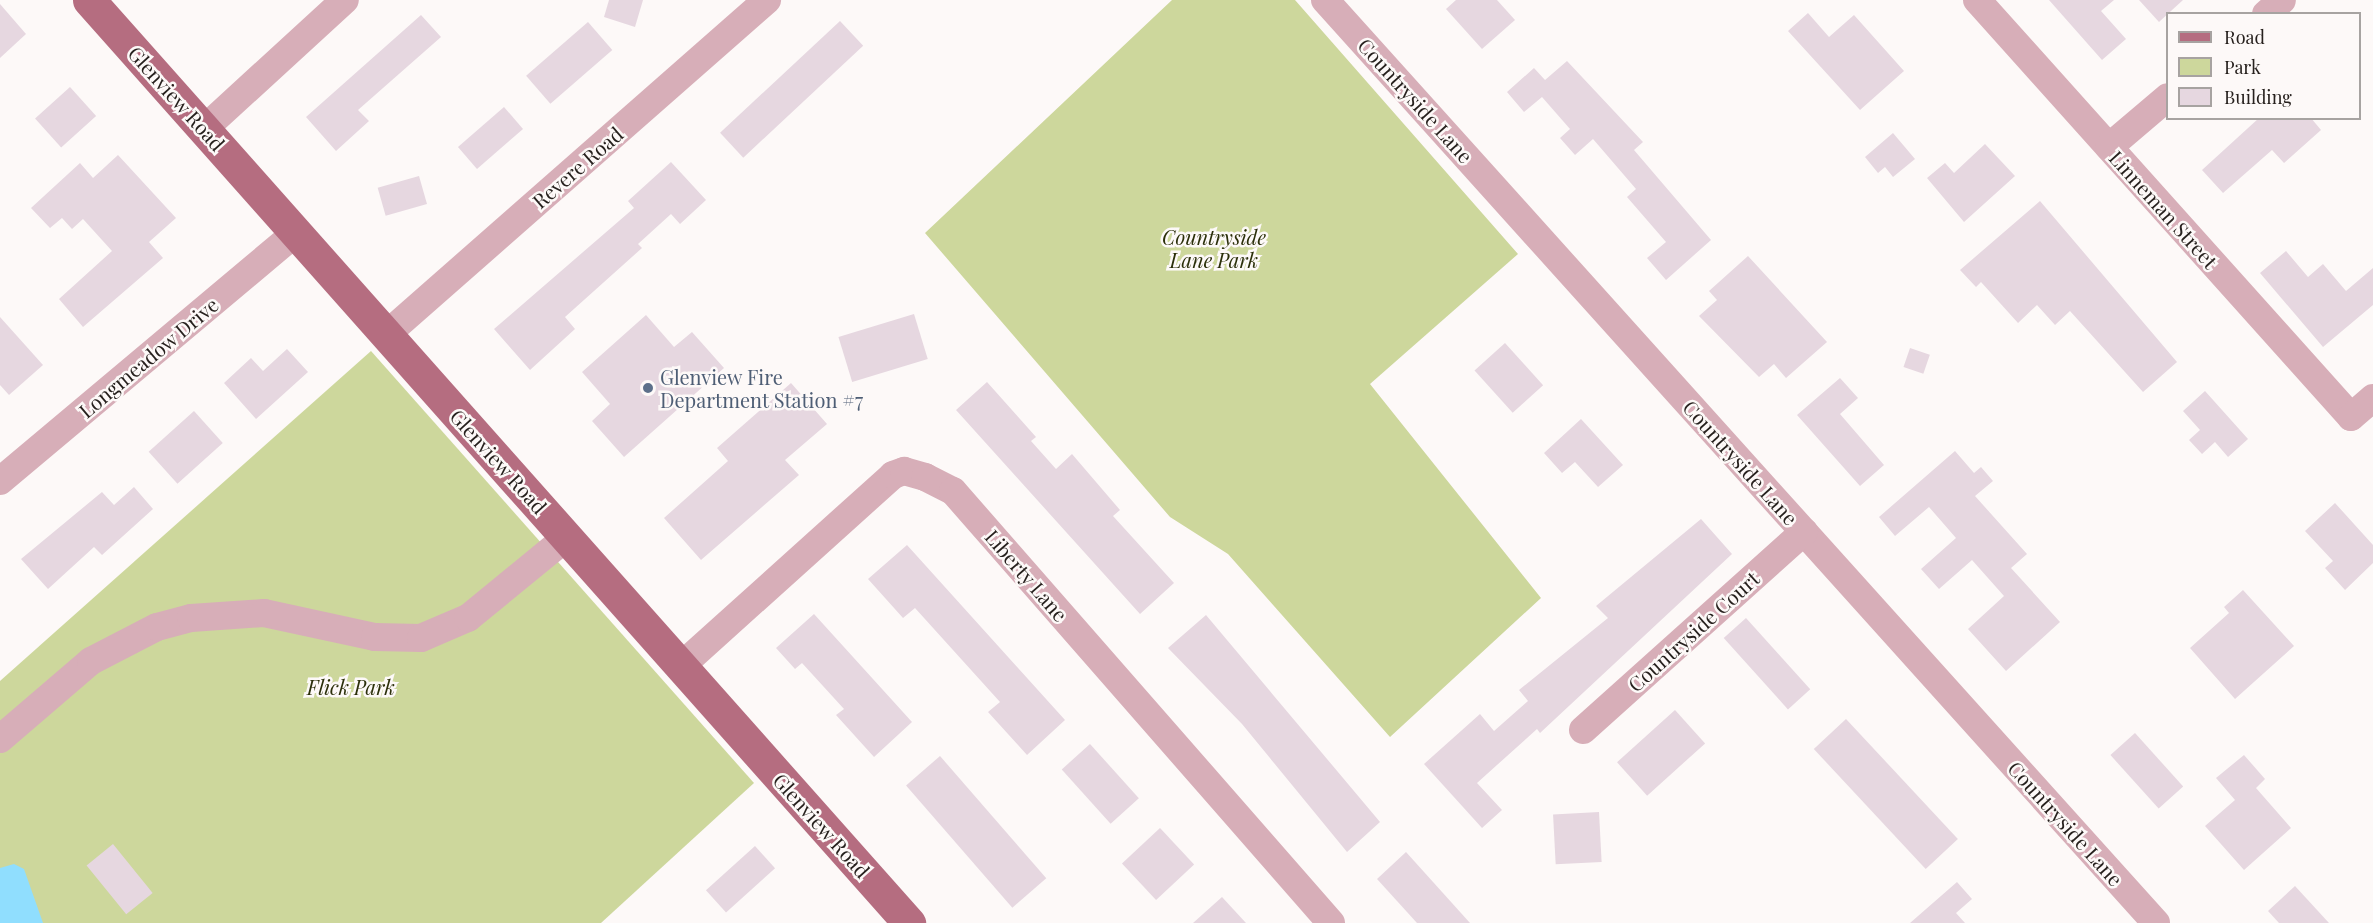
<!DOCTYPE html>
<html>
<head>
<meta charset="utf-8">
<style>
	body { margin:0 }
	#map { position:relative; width:2373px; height:923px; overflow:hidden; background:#fdf9f8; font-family:"Playfair Display",serif }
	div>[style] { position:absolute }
	.green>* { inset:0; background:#cdd79c }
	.water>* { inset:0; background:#90defe }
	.building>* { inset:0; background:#e6d7e0; transform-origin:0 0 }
	.minor>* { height:28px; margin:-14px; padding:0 14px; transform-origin:14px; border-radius:14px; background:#d7aeb8 }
	.major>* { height:33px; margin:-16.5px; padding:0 16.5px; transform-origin:16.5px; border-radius:16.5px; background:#b56d80 }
	.dots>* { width:16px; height:16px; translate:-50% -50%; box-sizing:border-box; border:3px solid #fdf9f8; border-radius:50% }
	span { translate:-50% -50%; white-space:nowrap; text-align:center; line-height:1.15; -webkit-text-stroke:5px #fdf9f8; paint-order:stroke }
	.street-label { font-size:20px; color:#27211e }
	.park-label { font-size:20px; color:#2b2f0a; font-style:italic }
	.service-label { font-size:20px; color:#4e5e75 }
	.left { translate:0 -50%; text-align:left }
	.legend { position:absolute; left:2166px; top:12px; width:195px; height:108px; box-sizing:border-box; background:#fdf9f8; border:2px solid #a7a3a1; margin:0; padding:8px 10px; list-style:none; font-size:18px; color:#27211e }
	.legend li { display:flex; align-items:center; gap:12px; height:30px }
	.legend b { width:30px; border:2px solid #a7a3a1 }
</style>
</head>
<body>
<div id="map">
	<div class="green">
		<i style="clip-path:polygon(1172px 0,1295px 0,1518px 254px,1370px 384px,1541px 598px,1390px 737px,1228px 554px,1170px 517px,925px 233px)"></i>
		<i style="clip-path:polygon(371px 351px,754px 783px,601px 923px,0 923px,0 681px)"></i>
	</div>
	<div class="water">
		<i style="clip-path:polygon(14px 864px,24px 869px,43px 923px,0 923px,0 868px)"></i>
	</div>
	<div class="building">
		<i style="clip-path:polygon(609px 0,643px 0,635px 27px,604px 17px)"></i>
		<i style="clip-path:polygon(1456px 0,1497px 0,1515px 20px,1482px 49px,1446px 9px)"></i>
		<i style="clip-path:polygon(2049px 0,2114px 0,2101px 11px,2126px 39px,2102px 60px)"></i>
		<i style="clip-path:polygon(2139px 0,2183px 0,2159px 22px)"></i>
		<i style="clip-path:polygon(0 4px,26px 34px,0 58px)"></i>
		<i style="clip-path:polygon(1808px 13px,1829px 37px,1854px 15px,1904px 71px,1860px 110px,1788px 31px)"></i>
		<i style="clip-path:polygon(421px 15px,441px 37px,358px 110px,369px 121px,336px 151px,306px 117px)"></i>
		<i style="left:840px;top:21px;width:34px;height:164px;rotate:47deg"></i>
		<i style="left:588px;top:22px;width:37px;height:82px;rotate:49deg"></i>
		<i style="clip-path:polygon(1567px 61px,1643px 142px,1634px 150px,1711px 240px,1666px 280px,1647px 258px,1666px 242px,1627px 197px,1636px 189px,1593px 139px,1575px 155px,1560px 138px,1570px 129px,1542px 97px,1524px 112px,1507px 92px,1534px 68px,1545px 80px)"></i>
		<i style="left:70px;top:87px;width:39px;height:47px;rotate:48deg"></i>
		<i style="left:504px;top:107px;width:29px;height:61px;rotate:49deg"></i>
		<i style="clip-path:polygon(2259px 118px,2311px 118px,2321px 130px,2284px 163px,2272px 150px,2223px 193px,2202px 170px)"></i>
		<i style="clip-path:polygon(1893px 133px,1915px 159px,1893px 177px,1885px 167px,1878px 173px,1865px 157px)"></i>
		<i style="clip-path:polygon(1985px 144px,2015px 176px,1964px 222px,1927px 178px,1945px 163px,1954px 173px)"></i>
		<i style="clip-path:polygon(118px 155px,176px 218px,149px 242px,163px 258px,83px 327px,59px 299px,112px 251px,83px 219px,72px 229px,62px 218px,50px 228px,31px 208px,80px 163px,93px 178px)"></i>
		<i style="clip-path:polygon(671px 162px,706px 200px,680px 224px,671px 214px,638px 244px,642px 248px,565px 317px,575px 329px,530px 370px,494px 329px,634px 208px,628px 201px)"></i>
		<i style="left:419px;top:176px;width:29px;height:43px;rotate:74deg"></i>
		<i style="clip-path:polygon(2040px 201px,2177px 362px,2143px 392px,2070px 311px,2055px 325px,2037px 305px,2018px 323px,1981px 282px,1976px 287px,1960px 270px)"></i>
		<i style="clip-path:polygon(2286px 251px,2308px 277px,2323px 264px,2346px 291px,2373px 268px,2373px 305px,2323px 347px,2260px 273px)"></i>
		<i style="clip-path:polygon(1748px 256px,1827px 342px,1786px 378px,1774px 364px,1759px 377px,1699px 316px,1717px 300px,1709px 291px)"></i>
		<i style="left:914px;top:314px;width:47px;height:79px;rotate:73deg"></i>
		<i style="clip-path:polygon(646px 315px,674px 347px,692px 332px,724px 368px,624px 457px,592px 421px,610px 404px,582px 372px)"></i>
		<i style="clip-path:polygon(0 317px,43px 365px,9px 395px,0 385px)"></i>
		<i style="left:1505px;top:343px;width:57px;height:41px;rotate:48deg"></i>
		<i style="left:1910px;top:348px;width:21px;height:20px;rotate:19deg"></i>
		<i style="clip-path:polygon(287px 349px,308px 372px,256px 419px,224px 383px,251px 358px,263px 371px)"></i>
		<i style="clip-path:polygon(1840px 378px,1858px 398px,1840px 414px,1884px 465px,1860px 486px,1797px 415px)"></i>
		<i style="clip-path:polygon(987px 382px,1036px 437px,1031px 441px,1056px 469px,1072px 454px,1120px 510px,1113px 516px,1174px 583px,1140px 614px,956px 410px)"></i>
		<i style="clip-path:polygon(791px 383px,827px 424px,785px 460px,799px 475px,701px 560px,664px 518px,728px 461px,717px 448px)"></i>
		<i style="clip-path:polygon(2205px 391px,2248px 439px,2228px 457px,2215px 442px,2202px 454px,2189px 440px,2200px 430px,2183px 411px)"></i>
		<i style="left:194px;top:411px;width:43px;height:61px;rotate:48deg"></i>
		<i style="clip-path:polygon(1581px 419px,1623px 465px,1598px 487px,1575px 462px,1562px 473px,1544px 453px)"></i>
		<i style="clip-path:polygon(1955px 451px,1974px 473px,1981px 467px,1993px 481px,1975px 496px,2027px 554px,2011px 568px,2060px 622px,2006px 671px,1968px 629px,2004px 596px,1972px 560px,1939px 589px,1921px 569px,1956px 538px,1929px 507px,1895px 536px,1879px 517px)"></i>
		<i style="clip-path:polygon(134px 487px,153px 509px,102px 555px,94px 547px,48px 589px,21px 559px,102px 492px,114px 505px)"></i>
		<i style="clip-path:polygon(2335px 503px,2373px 545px,2373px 563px,2345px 590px,2325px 568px,2333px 561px,2305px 531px)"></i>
		<i style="clip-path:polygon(1701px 519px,1732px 554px,1540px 733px,1537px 729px,1477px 783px,1502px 810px,1482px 828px,1424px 764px,1480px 714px,1494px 731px,1528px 701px,1519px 690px,1608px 618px,1596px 606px)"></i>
		<i style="clip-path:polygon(907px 545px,1065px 720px,1027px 755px,988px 712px,1000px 702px,915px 608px,903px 618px,868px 579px)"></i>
		<i style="clip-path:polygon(2243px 590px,2294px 646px,2235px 699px,2190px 648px,2229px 613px,2224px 607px)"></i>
		<i style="clip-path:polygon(814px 614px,912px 722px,874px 757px,836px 715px,844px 709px,802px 663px,795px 669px,776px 648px)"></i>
		<i style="clip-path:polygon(1206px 615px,1380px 822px,1347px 852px,1242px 724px,1168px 648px)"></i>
		<i style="left:1746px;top:618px;width:96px;height:30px;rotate:48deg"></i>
		<i style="left:1675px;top:710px;width:45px;height:78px;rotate:48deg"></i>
		<i style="left:1846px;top:719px;width:164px;height:44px;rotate:47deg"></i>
		<i style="left:2135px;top:733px;width:72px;height:33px;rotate:48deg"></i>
		<i style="left:1090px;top:744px;width:73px;height:38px;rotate:48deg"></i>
		<i style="clip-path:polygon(2244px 755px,2265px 779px,2256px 788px,2291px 828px,2244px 870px,2205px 826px,2235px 800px,2216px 778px)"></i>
		<i style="left:940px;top:756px;width:162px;height:45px;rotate:49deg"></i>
		<i style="left:1599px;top:812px;width:50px;height:46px;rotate:87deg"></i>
		<i style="left:1160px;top:828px;width:50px;height:52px;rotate:47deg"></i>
		<i style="left:113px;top:844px;width:63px;height:34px;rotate:51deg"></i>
		<i style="left:755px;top:846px;width:30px;height:66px;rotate:48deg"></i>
		<i style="clip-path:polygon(1406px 852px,1470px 923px,1417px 923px,1377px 879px)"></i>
		<i style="clip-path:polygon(1957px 882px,1972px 899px,1956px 913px,1965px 923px,1910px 923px)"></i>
		<i style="clip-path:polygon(2295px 886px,2329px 923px,2279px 923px,2268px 911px)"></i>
		<i style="clip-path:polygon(1222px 897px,1246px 923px,1193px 923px)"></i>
	</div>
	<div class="minor">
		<i style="left:1325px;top:0;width:1242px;rotate:48deg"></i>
		<i style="left:1977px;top:0;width:560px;rotate:48.11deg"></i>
		<i style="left:2351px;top:417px;width:29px;rotate:-41deg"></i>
		<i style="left:2266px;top:14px;width:21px;rotate:-41deg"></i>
		<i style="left:204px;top:129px;width:191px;rotate:-42.5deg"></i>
		<i style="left:2109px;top:147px;width:77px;rotate:-40.3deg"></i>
		<i style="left:387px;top:334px;width:506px;rotate:-41.31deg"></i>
		<i style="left:0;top:481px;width:386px;rotate:-40deg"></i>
		<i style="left:681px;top:666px;width:285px;rotate:-42deg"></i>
		<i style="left:893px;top:475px;width:12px;rotate:-20deg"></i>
		<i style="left:904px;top:471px;width:22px;rotate:16deg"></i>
		<i style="left:925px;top:477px;width:31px;rotate:27deg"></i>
		<i style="left:953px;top:491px;width:574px;rotate:48.81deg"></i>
		<i style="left:1583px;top:730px;width:297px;rotate:-41.9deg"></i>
		<i style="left:0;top:739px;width:120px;rotate:-40.6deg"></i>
		<i style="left:91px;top:661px;width:74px;rotate:-27.3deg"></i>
		<i style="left:157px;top:627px;width:35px;rotate:-15deg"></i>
		<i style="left:191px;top:618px;width:73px;rotate:-3.9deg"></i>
		<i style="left:264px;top:613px;width:114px;rotate:12.2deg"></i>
		<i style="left:375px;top:637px;width:46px;rotate:1.2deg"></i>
		<i style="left:421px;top:638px;width:51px;rotate:-23.1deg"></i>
		<i style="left:468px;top:618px;width:128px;rotate:-39.3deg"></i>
	</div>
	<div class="major">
		<i style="left:89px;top:0;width:1235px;rotate:48.38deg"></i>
	</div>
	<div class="dots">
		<i style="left:648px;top:388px;background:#5c6f8a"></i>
	</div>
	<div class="street-label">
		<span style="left:177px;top:98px;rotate:48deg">Glenview Road</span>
		<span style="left:1416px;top:100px;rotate:48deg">Countryside Lane</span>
		<span style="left:577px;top:167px;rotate:-41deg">Revere Road</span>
		<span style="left:2164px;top:209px;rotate:48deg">Linneman Street</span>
		<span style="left:148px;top:357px;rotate:-40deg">Longmeadow Drive</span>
		<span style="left:499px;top:461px;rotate:48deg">Glenview Road</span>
		<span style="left:1741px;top:462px;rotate:48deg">Countryside Lane</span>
		<span style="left:1027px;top:575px;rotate:49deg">Liberty Lane</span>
		<span style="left:1693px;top:631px;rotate:-42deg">Countryside Court</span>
		<span style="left:2066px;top:823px;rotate:48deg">Countryside Lane</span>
		<span style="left:822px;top:825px;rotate:48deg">Glenview Road</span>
	</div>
	<div class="park-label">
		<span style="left:1214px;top:248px">Countryside<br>Lane Park</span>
		<span style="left:351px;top:686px">Flick Park</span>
	</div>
	<div class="service-label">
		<span class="left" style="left:660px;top:388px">Glenview Fire<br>Department Station #7</span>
	</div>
	<ul class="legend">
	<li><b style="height:8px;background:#b56d80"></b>Road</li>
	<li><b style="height:16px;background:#cdd79c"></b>Park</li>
	<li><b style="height:16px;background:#e6d7e0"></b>Building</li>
	</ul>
</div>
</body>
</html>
